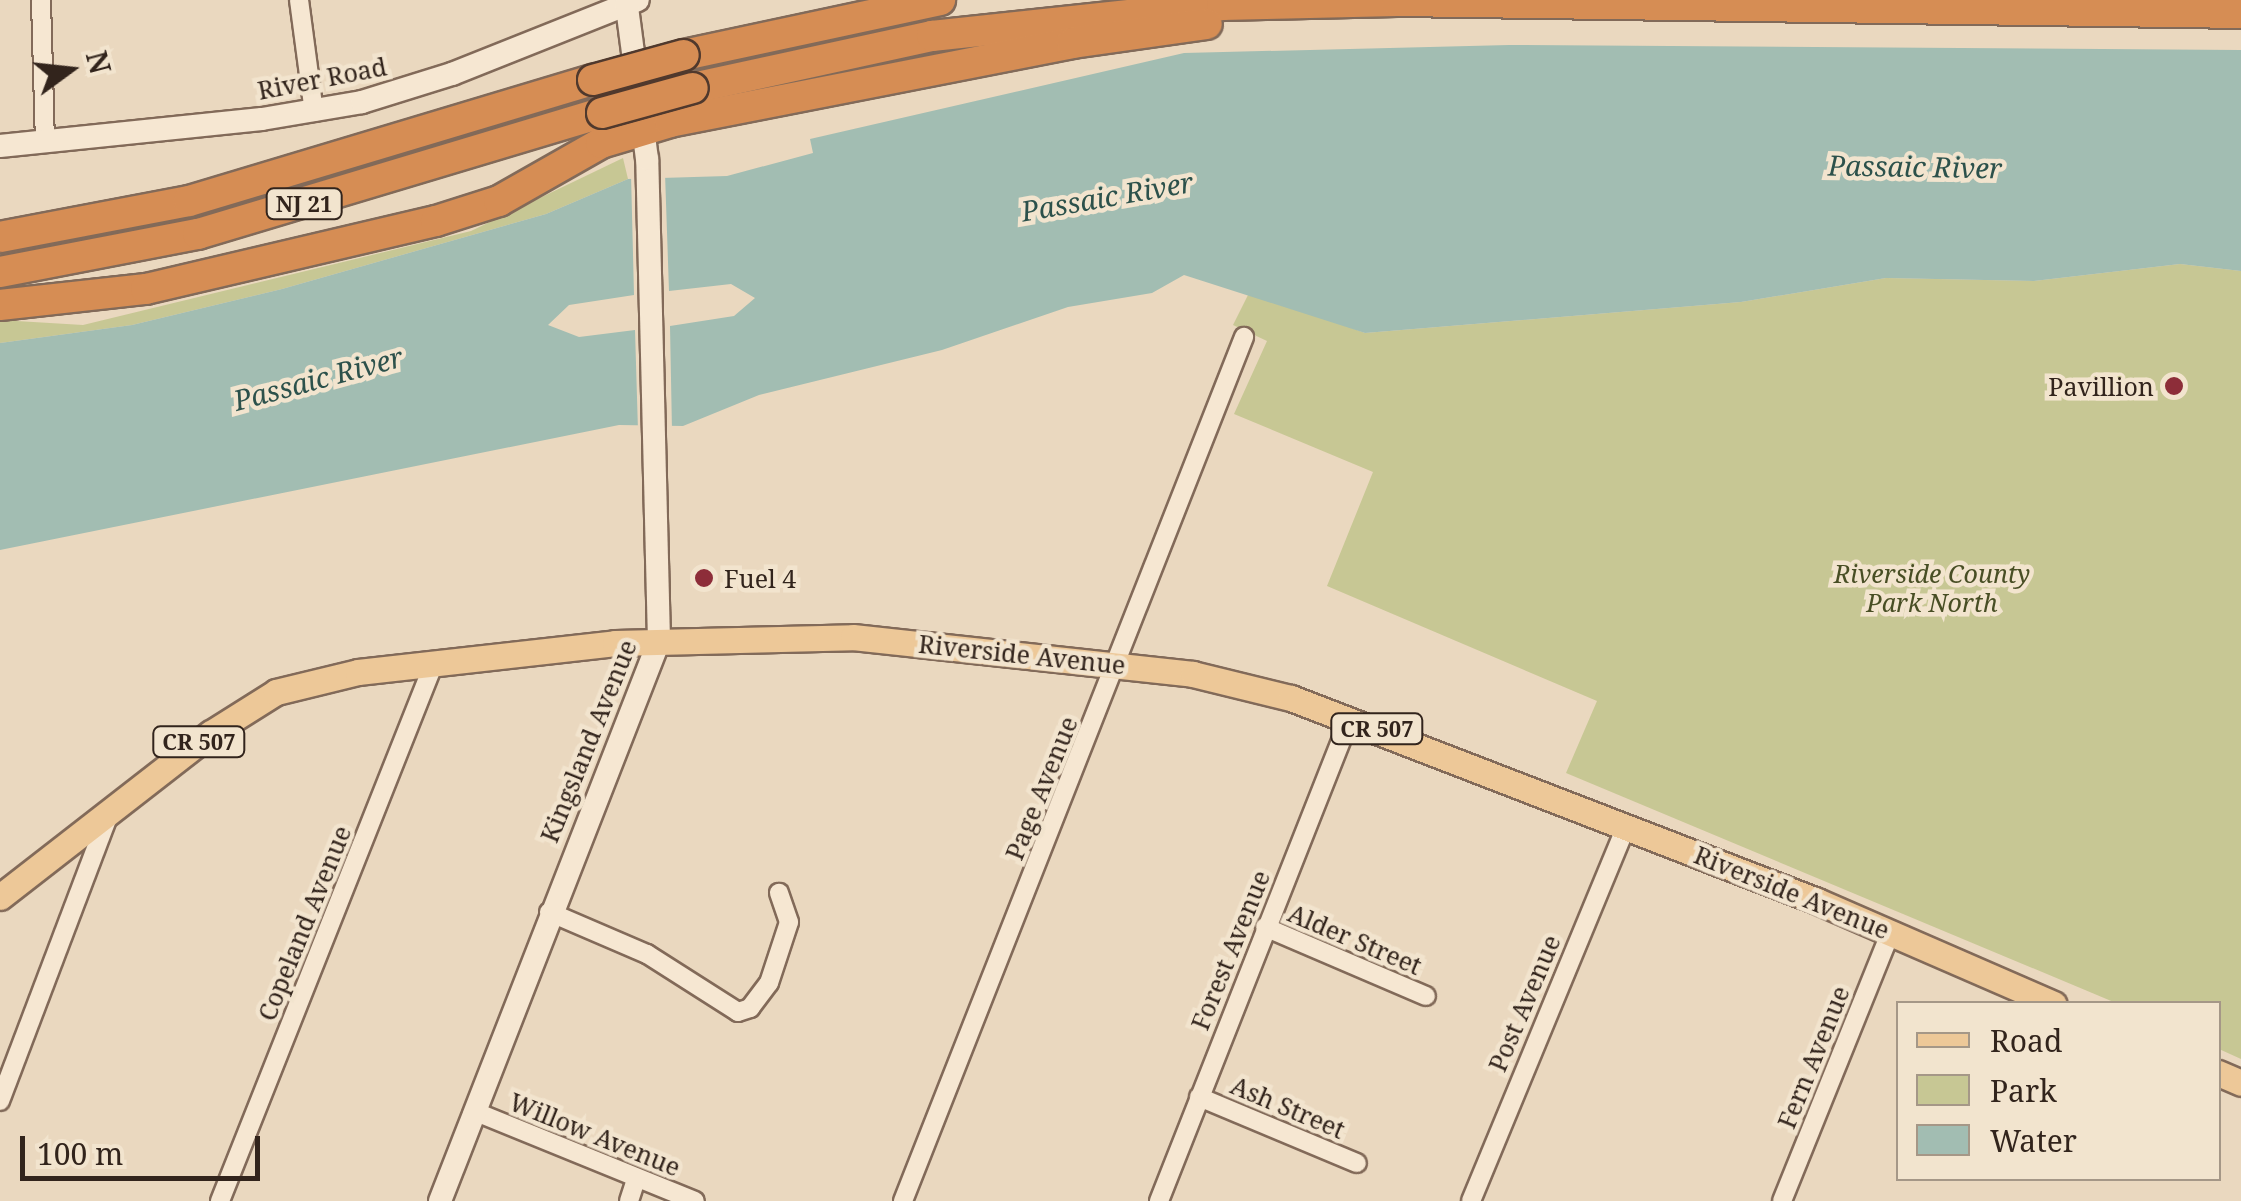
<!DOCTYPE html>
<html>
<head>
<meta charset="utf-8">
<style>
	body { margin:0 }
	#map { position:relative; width:2241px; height:1201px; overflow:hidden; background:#ead8bf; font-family:"Noto Serif",serif }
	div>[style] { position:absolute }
	.green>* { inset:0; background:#c7c794 }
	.water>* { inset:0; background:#a2bdb2 }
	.pier>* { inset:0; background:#ead8bf }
	.roads { filter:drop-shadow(2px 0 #826a59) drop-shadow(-2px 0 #826a59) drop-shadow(0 2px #826a59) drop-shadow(0 -2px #826a59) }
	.minor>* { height:18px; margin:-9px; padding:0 9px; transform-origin:9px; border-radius:9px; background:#f6e7d2 }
	.secondary>* { height:22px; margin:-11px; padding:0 11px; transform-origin:11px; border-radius:11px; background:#f6e7d2 }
	.primary>* { height:25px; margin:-12.5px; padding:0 12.5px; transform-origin:12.5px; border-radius:12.5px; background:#edc898 }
	.motorway>* { height:30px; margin:-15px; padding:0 15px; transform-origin:15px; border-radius:15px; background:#d68d54 }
	.bridges { filter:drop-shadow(2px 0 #50392d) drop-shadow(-2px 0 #50392d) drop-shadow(0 2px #50392d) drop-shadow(0 -2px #50392d) }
	.motorway-bridge>* { height:30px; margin:-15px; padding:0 15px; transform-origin:15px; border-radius:15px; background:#d68d54 }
	.dots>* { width:28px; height:28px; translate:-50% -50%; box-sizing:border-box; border:5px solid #f2e4ce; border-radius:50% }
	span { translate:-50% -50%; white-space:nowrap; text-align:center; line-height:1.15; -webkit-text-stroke:9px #f2e4ce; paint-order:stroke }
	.shield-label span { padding:2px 8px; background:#f2e4ce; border:2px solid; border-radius:8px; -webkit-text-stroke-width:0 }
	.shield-label { font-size:22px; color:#32241c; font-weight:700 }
	.street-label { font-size:25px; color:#32241c }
	.poi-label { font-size:25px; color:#32241c }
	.right { translate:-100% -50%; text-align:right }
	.left { translate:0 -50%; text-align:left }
	.park-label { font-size:25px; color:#484e24; font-style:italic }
	.water-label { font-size:28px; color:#2c514b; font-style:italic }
	.legend { position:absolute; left:1896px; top:1001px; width:325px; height:180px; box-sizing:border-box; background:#f2e4ce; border:2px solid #a59787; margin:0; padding:12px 18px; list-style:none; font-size:30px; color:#32241c }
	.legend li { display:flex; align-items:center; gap:20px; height:50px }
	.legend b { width:50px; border:2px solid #a59787 }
	.north { position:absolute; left:20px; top:20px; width:100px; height:100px; -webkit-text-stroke:8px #f2e4ce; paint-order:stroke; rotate:75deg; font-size:28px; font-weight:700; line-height:40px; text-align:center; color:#32241c }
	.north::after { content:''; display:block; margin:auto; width:35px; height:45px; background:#32241c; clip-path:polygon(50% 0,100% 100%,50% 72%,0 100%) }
	.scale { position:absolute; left:20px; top:1136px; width:240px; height:45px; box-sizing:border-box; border:5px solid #32241c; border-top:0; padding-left:12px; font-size:30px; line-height:35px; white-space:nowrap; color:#32241c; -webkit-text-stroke:8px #f2e4ce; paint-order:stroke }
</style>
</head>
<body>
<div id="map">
	<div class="green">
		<i style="clip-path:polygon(623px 158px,628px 179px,546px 214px,282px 289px,132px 325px,0 343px,0 320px,83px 325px,471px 231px)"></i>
		<i style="clip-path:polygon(2180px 264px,2241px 271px,2241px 1059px,2219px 1049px,2218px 1004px,2116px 1003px,1566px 773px,1597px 701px,1327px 586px,1373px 472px,1234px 414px,1267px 341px,1233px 325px,1250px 291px,1365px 333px,1741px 302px,1886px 278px,2034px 281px)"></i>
	</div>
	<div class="water">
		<i style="clip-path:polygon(1509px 45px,2241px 50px,2241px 271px,2180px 264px,2034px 281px,1886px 278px,1741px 302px,1365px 333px,1184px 275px,1152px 293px,1068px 307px,942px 350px,759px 395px,683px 426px,619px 425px,0 550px,0 343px,132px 325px,282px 289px,546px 214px,628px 179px,727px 176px,813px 153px,810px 139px,1184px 53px)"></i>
	</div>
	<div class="pier">
		<i style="clip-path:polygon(665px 173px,669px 291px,731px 284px,755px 298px,734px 316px,670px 326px,672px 431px,638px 431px,635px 330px,579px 337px,548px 325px,569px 305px,634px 295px,631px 174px)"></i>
	</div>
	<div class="roads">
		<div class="minor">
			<i style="left:41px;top:0;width:140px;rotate:88.4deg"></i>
			<i style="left:299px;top:0;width:113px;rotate:82.4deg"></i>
			<i style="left:549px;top:912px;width:107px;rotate:23.2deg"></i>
			<i style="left:647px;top:954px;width:108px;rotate:32.5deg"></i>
			<i style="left:738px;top:1012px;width:13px;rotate:-18deg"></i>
			<i style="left:750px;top:1008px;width:31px;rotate:-53deg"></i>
			<i style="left:769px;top:983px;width:64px;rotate:-71.8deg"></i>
			<i style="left:789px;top:922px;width:31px;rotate:-109deg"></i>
			<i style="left:1265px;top:927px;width:175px;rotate:23.2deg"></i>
			<i style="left:1199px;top:1097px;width:171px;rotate:22.7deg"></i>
			<i style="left:0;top:1101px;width:305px;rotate:-69.2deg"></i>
			<i style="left:476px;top:1112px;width:236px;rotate:22.1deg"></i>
			<i style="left:220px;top:1201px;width:579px;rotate:-68.31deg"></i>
			<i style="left:629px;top:1201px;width:22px;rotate:-72deg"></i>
			<i style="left:903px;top:1201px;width:929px;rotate:-68.46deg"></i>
			<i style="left:1159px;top:1201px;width:519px;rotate:-68.42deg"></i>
			<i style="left:1471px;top:1201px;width:407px;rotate:-67.5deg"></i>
			<i style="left:1782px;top:1201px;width:291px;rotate:-68deg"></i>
		</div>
		<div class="secondary">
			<i style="left:0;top:146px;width:263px;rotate:-5.9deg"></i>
			<i style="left:262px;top:119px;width:101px;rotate:-9.6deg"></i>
			<i style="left:362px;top:102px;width:94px;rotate:-17.3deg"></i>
			<i style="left:452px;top:74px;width:200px;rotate:-21.7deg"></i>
			<i style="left:440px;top:1201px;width:601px;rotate:-68.64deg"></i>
			<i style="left:659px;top:641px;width:482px;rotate:-91.4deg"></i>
			<i style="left:647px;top:159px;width:160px;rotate:-97.5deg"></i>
		</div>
		<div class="primary">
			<i style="left:0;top:897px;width:267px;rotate:-37.9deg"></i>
			<i style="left:211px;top:733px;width:77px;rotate:-32.2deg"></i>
			<i style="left:276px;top:692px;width:84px;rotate:-13.7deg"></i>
			<i style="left:358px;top:672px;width:259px;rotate:-6.4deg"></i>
			<i style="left:615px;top:643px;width:238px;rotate:-1.4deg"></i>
			<i style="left:853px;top:637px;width:342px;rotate:6.2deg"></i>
			<i style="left:1193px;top:674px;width:101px;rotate:13.8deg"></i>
			<i style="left:1291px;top:698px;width:564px;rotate:21.1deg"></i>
			<i style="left:1817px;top:901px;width:258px;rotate:23.5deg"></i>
			<i style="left:2218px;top:1073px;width:25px;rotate:23deg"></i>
		</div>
		<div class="motorway">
			<i style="left:684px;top:55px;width:262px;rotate:-12.1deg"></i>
			<i style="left:693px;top:88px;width:245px;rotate:-12.3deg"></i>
			<i style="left:932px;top:36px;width:292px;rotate:-6.1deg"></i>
			<i style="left:1222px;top:5px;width:175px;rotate:-1.3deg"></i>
			<i style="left:1397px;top:1px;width:844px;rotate:0.81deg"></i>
			<i style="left:0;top:237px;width:192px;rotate:-10.8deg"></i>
			<i style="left:189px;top:201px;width:422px;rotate:-16.7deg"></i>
			<i style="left:0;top:272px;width:202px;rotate:-10.9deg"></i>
			<i style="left:198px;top:234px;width:422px;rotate:-16.7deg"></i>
			<i style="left:0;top:305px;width:147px;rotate:-6.3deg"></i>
			<i style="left:146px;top:289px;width:298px;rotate:-13.2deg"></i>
			<i style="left:436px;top:221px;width:66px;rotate:-17.6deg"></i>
			<i style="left:499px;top:201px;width:117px;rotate:-29.6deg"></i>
			<i style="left:601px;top:143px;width:72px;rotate:-16.9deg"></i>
			<i style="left:670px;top:122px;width:410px;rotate:-11.1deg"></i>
			<i style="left:1072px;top:43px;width:136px;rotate:-8deg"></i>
		</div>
	</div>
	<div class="bridges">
		<div class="motorway-bridge">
			<i style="left:593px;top:80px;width:94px;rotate:-15.4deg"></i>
			<i style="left:602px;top:113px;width:94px;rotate:-15.4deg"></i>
		</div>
	</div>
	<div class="dots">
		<i style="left:2174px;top:386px;background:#8d2d39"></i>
		<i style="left:704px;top:578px;background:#8d2d39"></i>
	</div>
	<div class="shield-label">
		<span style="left:304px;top:204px">NJ 21</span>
		<span style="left:1377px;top:729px">CR 507</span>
		<span style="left:199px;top:742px">CR 507</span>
	</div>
	<div class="street-label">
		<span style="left:322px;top:78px;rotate:-11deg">River Road</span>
		<span style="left:1022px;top:654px;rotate:6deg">Riverside Avenue</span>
		<span style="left:588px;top:741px;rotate:-68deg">Kingsland Avenue</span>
		<span style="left:1041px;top:788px;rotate:-68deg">Page Avenue</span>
		<span style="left:1792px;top:892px;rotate:22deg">Riverside Avenue</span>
		<span style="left:304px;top:923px;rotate:-68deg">Copeland Avenue</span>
		<span style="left:1355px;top:939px;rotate:23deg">Alder Street</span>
		<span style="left:1230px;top:950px;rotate:-68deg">Forest Avenue</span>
		<span style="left:1524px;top:1003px;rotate:-67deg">Post Avenue</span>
		<span style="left:1813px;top:1057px;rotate:-68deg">Fern Avenue</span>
		<span style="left:1288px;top:1107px;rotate:23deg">Ash Street</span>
		<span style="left:595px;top:1134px;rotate:22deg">Willow Avenue</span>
	</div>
	<div class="poi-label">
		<span class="right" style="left:2154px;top:386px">Pavillion</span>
		<span class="left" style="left:724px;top:578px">Fuel 4</span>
	</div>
	<div class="park-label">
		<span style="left:1932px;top:588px">Riverside County<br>Park North</span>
	</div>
	<div class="water-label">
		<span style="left:1915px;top:166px;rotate:1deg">Passaic River</span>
		<span style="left:1107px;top:196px;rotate:-10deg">Passaic River</span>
		<span style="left:318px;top:378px;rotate:-15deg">Passaic River</span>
	</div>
	<ul class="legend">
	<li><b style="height:12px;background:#edc898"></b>Road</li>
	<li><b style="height:28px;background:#c7c794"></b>Park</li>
	<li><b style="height:28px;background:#a2bdb2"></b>Water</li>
	</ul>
	<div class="north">N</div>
	<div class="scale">100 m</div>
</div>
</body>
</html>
